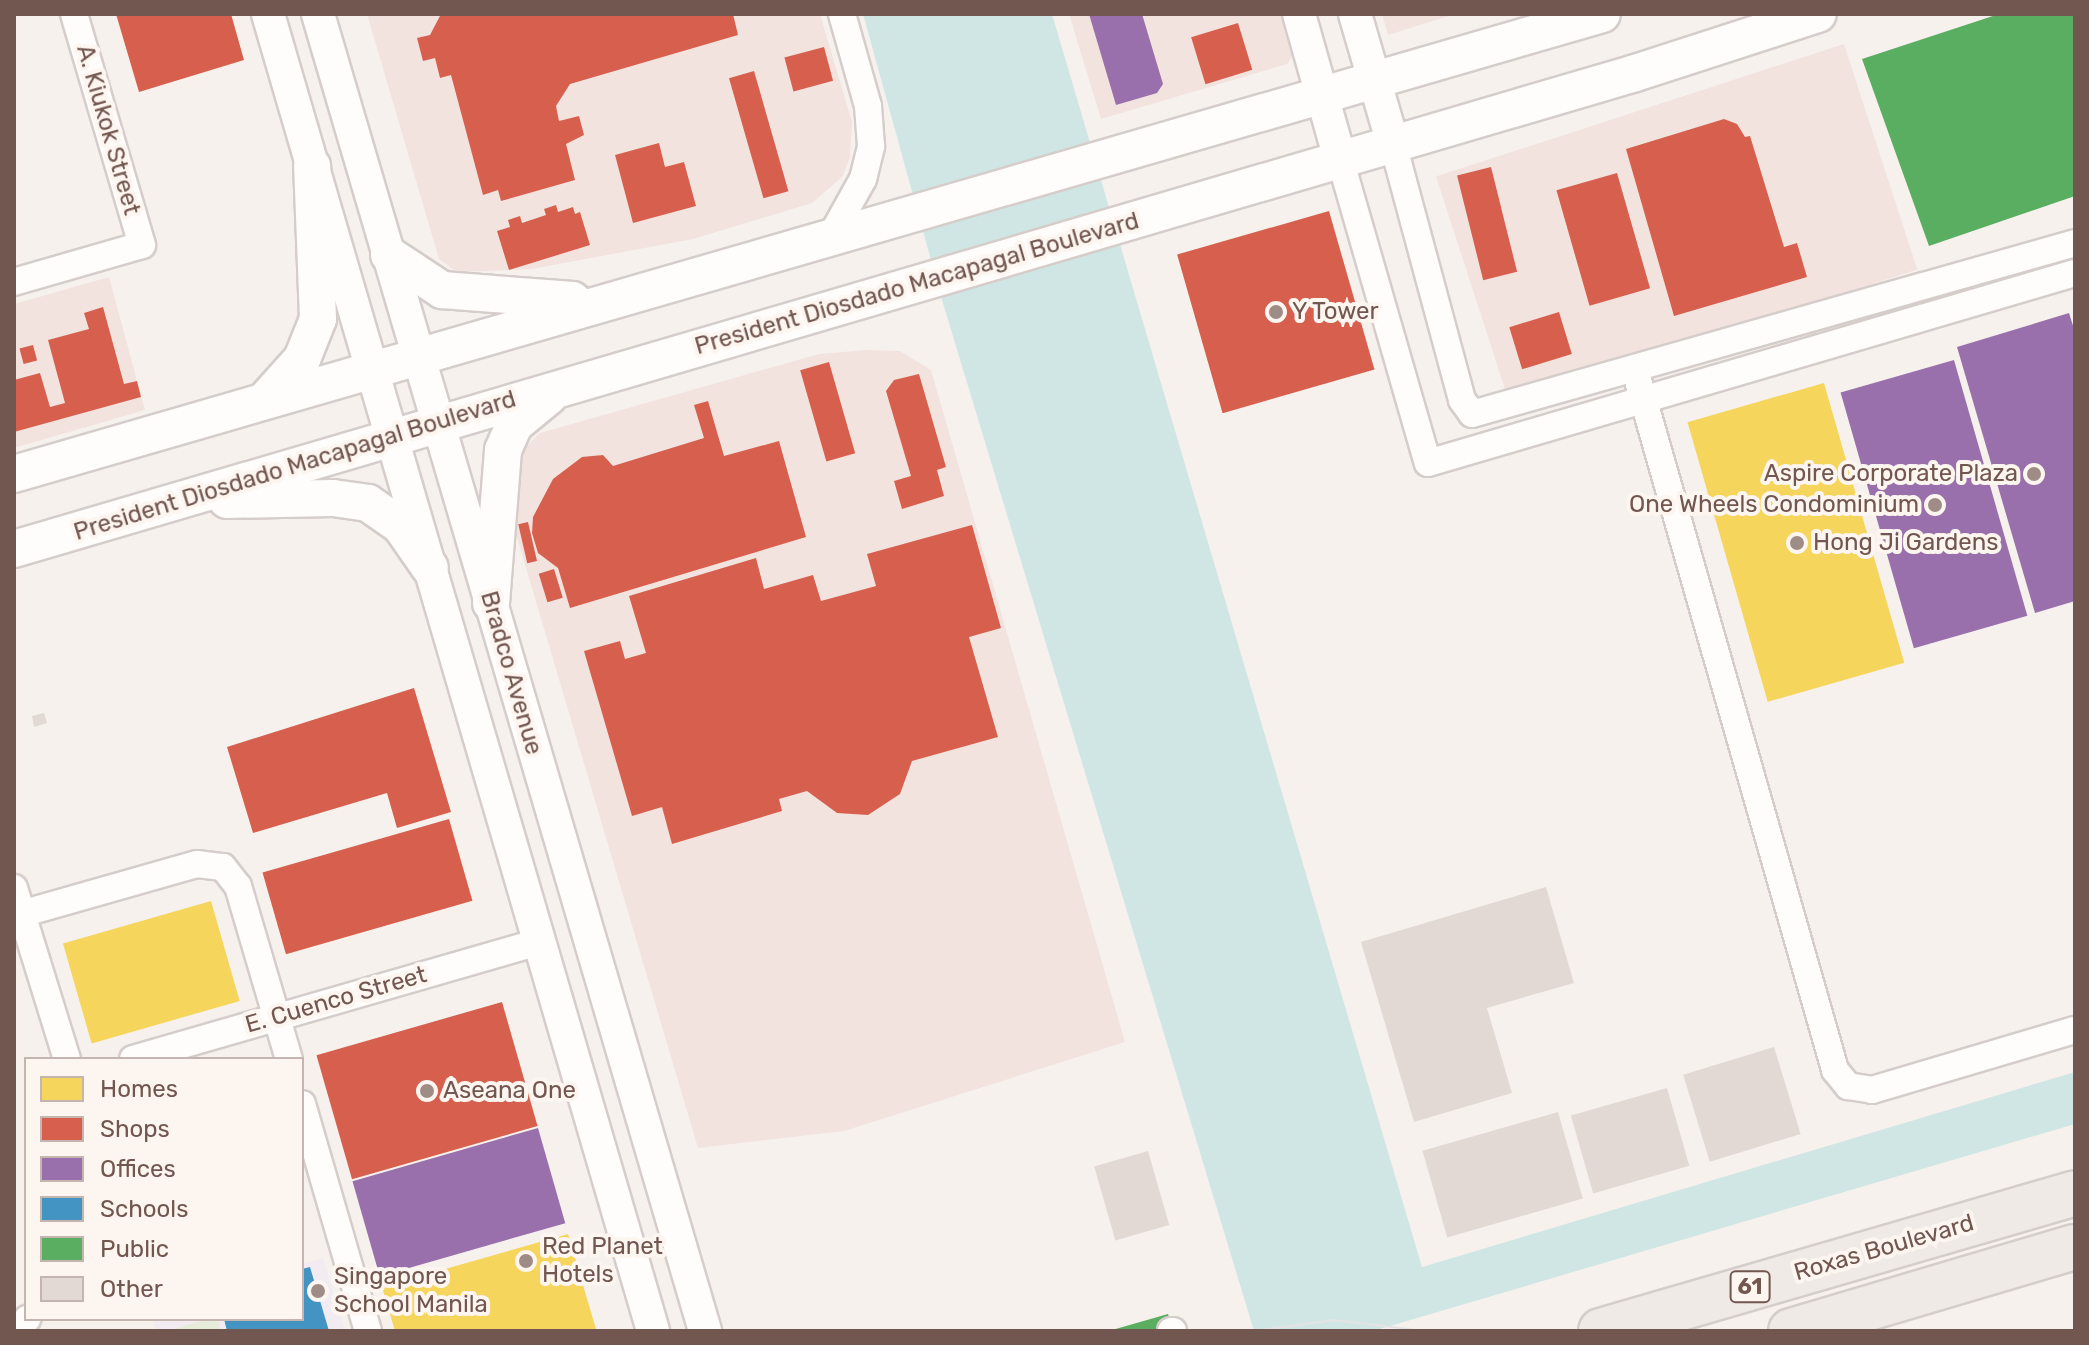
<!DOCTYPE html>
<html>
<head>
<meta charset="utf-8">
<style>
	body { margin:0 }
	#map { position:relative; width:2089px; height:1345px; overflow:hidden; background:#f6f1ed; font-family:Rubik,sans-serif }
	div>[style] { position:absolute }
	.commercial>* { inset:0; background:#f3e3df; transform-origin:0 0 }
	.education>* { inset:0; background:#f2ebf2 }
	.green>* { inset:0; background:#e7ebd9 }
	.water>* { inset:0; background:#d0e6e5 }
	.homes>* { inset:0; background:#f6d55c; transform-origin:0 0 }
	.shops>* { inset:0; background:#d6604d; transform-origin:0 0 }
	.offices>* { inset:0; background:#9970ab; transform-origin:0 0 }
	.schools>* { inset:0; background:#4393c3 }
	.public>* { inset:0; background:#5aae61 }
	.building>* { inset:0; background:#e2d9d5; transform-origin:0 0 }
	.roads { filter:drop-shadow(2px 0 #d5cdca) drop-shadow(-2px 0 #d5cdca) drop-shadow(0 2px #d5cdca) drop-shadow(0 -2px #d5cdca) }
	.minor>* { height:26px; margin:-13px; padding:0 13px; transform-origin:13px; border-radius:13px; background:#fefdfc }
	.tertiary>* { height:32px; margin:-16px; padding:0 16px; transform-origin:16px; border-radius:16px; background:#fefdfc }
	.secondary>* { height:36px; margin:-18px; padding:0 18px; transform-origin:18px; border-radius:18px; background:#fefdfc }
	.trunk>* { height:44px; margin:-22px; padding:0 22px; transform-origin:22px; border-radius:22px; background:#f0eae6 }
	.tram>* { height:2px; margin:-1px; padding:0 1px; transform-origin:1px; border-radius:1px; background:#e4e3e4 }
	.dots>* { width:22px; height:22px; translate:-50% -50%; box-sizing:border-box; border:4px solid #fdf5ef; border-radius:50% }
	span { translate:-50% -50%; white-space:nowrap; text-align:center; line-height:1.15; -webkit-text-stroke:8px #fdf5ef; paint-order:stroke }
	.shield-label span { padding:2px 6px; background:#fdf5ef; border:2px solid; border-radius:6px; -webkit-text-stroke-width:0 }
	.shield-label { font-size:22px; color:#725650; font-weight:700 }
	.street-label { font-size:24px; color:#725650 }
	.poi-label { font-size:24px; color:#725650 }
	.left { translate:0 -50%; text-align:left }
	.right { translate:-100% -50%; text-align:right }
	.frame { position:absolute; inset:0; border:16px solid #725650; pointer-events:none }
	.legend { position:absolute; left:24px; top:1057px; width:280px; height:264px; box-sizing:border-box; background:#fdf5ef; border:2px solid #c5b5af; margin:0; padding:10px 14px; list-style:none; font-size:24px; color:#725650 }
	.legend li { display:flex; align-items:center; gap:16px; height:40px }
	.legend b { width:40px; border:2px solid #c5b5af }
</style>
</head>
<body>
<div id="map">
	<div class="commercial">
		<i style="clip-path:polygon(367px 14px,820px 14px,852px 122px,850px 157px,842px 177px,812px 203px,693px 239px,532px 269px,457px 272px,439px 259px)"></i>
		<i style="clip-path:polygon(1069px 14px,1280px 14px,1292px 57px,1287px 64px,1101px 119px)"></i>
		<i style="clip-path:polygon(1382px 14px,1455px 14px,1388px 35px)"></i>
		<i style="left:1844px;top:44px;width:237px;height:429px;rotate:72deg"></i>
		<i style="clip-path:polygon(109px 277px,145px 410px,14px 448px,14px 304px)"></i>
		<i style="clip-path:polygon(866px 350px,900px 351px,931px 370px,1125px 1042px,844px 1131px,698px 1148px,513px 524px,521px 452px,540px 433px,819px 354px)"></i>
	</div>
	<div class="education">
		<i style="clip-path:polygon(323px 1258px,345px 1331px,156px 1331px,153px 1319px,302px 1319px,302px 1264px)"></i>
	</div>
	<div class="green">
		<i style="clip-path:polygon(208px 1319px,218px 1319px,221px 1331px,167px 1331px)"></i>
	</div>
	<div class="water">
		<i style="clip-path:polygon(863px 14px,1052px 14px,1422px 1267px,2075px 1072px,2075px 1124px,1373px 1331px,1254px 1331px,942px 300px)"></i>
	</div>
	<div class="homes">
		<i style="left:1824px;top:383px;width:291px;height:142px;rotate:74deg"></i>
		<i style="left:211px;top:901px;width:104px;height:154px;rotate:74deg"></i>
		<i style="clip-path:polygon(568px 1234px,596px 1329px,395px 1331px,382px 1287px)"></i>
	</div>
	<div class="shops">
		<i style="clip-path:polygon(116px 14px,231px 14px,244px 60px,139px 92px)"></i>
		<i style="clip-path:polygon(441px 14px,733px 14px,738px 35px,570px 84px,556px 106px,559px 121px,579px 116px,584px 135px,566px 144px,575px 180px,501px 201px,498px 190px,483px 195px,451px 75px,440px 78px,435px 58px,423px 61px,417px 38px,430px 35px)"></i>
		<i style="left:1238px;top:23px;width:49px;height:49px;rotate:73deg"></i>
		<i style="left:824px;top:47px;width:35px;height:41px;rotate:75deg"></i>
		<i style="left:754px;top:71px;width:125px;height:26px;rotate:74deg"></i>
		<i style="clip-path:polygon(1724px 119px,1737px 124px,1745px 137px,1750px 136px,1784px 247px,1797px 243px,1807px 277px,1674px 316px,1626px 149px)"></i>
		<i style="clip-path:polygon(659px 143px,665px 167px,684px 162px,696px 206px,633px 223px,615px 155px)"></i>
		<i style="left:1491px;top:167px;width:108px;height:35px;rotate:76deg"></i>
		<i style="left:1617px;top:173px;width:120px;height:63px;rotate:74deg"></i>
		<i style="clip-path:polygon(556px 205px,558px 212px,573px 207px,575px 214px,580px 212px,590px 245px,509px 270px,497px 231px,510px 227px,508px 220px,520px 216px,522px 223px,546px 215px,544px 209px)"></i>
		<i style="left:1329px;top:211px;width:165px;height:158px;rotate:74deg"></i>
		<i style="clip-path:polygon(103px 307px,124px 384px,137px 381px,141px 397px,14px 432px,14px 380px,40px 373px,50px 407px,65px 403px,48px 340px,89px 329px,84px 313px)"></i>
		<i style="left:1559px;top:312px;width:44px;height:52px;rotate:73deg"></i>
		<i style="left:33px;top:345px;width:16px;height:14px;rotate:75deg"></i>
		<i style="left:829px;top:362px;width:95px;height:30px;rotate:74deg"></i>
		<i style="clip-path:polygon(919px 374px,946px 467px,937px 470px,944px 496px,902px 509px,894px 481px,911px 476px,886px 391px,894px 380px)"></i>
		<i style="clip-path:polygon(708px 401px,724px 456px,779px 441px,806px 537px,570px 608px,558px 568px,538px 553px,532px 533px,533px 517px,553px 479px,582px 457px,603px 455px,613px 466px,704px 438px,694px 405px)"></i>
		<i style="left:528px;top:522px;width:40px;height:10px;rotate:77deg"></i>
		<i style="clip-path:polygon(972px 525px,1001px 628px,969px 637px,998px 737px,912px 761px,900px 794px,868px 815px,837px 813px,807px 791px,779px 799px,782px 811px,672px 844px,662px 807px,632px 816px,584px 651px,620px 641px,625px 659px,646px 653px,629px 596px,756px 558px,764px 589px,813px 575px,821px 601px,876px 586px,867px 554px)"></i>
		<i style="left:554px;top:569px;width:30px;height:16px;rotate:73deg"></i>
		<i style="clip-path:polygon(414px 688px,451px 812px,397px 828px,387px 793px,253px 833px,227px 747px)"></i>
		<i style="left:449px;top:819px;width:85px;height:194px;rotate:74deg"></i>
		<i style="left:502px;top:1002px;width:129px;height:193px;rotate:74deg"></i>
	</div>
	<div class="offices">
		<i style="clip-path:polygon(1089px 14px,1142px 14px,1163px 84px,1157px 93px,1116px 105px)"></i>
		<i style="clip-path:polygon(2069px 313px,2075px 332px,2075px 601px,2035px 613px,1957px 347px)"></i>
		<i style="left:1954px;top:360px;width:266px;height:118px;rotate:74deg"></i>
		<i style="left:538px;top:1128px;width:99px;height:193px;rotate:74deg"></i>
	</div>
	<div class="schools">
		<i style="clip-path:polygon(310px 1267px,329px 1331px,227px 1331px,224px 1319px,302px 1319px,302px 1269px)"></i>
	</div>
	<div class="public">
		<i style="clip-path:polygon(1999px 14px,2075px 14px,2075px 196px,1929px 246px,1862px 59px)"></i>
		<i style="clip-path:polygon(1168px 1314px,1173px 1331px,1112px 1331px,1112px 1330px)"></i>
	</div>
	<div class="building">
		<i style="clip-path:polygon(44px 713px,47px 723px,34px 727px,32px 716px)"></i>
		<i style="clip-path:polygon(1546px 887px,1574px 983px,1487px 1008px,1512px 1093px,1414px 1122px,1361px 942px)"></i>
		<i style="left:1774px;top:1047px;width:91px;height:95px;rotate:73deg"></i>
		<i style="left:1667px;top:1088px;width:81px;height:100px;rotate:74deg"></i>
		<i style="left:1558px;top:1112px;width:90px;height:141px;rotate:74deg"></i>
		<i style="left:1148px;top:1151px;width:77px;height:56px;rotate:74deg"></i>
	</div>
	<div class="roads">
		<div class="minor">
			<i style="left:1393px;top:144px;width:265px;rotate:74.9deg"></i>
			<i style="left:1462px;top:400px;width:17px;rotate:54deg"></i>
			<i style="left:1472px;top:414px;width:627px;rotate:-15.83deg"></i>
			<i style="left:1340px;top:159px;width:316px;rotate:73.9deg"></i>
			<i style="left:1428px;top:463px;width:674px;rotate:-16.37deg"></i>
			<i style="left:830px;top:238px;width:68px;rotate:-60.8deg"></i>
			<i style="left:863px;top:179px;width:34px;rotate:-76deg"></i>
			<i style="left:871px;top:146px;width:40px;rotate:-94.3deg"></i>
			<i style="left:868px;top:106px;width:96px;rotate:-105.8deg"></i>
			<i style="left:14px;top:282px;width:133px;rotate:-16.1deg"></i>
			<i style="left:142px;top:245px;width:241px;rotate:-106.4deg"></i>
			<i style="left:1635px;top:370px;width:728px;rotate:74.05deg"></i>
			<i style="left:1835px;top:1070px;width:21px;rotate:51deg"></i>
			<i style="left:1848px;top:1086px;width:24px;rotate:9deg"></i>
			<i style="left:1872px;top:1090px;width:212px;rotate:-16.5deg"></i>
			<i style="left:14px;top:888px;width:179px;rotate:72.8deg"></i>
			<i style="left:14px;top:916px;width:190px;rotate:-15.9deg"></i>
			<i style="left:197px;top:864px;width:26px;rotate:7deg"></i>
			<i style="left:223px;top:867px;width:24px;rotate:52deg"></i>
			<i style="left:238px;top:886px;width:180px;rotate:73.6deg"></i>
			<i style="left:133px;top:1059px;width:423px;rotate:-16.1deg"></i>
			<i style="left:302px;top:1104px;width:236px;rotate:73.8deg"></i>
			<i style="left:17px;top:1331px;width:16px;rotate:-50deg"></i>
			<i style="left:1171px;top:1331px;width:2px"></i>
		</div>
		<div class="tertiary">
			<i style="left:268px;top:14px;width:1372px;rotate:73.7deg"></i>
			<i style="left:318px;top:14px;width:1373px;rotate:73.62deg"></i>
			<i style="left:1299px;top:14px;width:151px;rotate:74.2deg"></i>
			<i style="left:1355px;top:14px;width:135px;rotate:73.7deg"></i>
		</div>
		<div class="secondary">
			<i style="left:389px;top:255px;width:64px;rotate:33.4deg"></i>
			<i style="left:442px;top:290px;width:131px;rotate:4.4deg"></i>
			<i style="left:266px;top:399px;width:54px;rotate:-48deg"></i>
			<i style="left:302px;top:359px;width:43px;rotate:-68.2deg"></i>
			<i style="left:318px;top:319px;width:153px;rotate:-92.2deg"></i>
			<i style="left:14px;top:474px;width:1653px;rotate:-16.15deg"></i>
			<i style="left:227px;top:500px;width:106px;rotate:-1.1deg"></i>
			<i style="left:333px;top:498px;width:35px;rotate:8deg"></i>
			<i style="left:368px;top:503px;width:39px;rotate:35deg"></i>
			<i style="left:400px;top:525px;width:52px;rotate:55.1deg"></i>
			<i style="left:14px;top:549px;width:1689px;rotate:-16.36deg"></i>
			<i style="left:1635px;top:73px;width:192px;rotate:-17.9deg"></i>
			<i style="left:491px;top:603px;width:153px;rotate:-85.5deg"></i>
			<i style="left:503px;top:450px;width:27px;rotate:-66deg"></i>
			<i style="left:514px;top:425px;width:45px;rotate:-39.6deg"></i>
		</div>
		<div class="trunk">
			<i style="left:1601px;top:1331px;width:494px;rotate:-16.2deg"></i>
			<i style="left:1791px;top:1331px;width:296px;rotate:-16.5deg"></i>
		</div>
	</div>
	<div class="tram">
		<i style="left:1253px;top:1331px;width:82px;rotate:-7.7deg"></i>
		<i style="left:1334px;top:1320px;width:91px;rotate:7deg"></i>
	</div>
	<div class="dots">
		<i style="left:1276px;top:312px;background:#a08c87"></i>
		<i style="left:2034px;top:474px;background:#a08c87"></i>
		<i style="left:1935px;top:505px;background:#a08c87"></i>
		<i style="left:1797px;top:543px;background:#a08c87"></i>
		<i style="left:427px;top:1091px;background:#a08c87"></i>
		<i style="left:526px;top:1261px;background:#a08c87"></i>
		<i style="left:318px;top:1291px;background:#a08c87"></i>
	</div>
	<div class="shield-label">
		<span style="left:1750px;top:1287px">61</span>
	</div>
	<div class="street-label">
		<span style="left:108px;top:130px;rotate:74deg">A. Kiukok Street</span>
		<span style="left:917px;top:284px;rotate:-16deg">President Diosdado Macapagal Boulevard</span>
		<span style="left:295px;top:466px;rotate:-17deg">President Diosdado Macapagal Boulevard</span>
		<span style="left:511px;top:673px;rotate:74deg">Bradco Avenue</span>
		<span style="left:336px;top:1000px;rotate:-16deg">E. Cuenco Street</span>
		<span style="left:1884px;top:1248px;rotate:-16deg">Roxas Boulevard</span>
	</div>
	<div class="poi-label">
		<span class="left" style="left:1292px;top:312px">Y Tower</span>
		<span class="right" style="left:2018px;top:474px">Aspire Corporate Plaza</span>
		<span class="right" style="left:1919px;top:505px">One Wheels Condominium</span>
		<span class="left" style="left:1813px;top:543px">Hong Ji Gardens</span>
		<span class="left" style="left:443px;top:1091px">Aseana One</span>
		<span class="left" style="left:542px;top:1261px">Red Planet<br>Hotels</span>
		<span class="left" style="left:334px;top:1291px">Singapore<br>School Manila</span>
	</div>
	<div class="frame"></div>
	<ul class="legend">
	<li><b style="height:22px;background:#f6d55c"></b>Homes</li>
	<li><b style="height:22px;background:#d6604d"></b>Shops</li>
	<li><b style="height:22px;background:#9970ab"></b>Offices</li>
	<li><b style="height:22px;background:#4393c3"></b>Schools</li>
	<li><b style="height:22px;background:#5aae61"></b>Public</li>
	<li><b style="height:22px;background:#e2d9d5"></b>Other</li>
	</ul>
</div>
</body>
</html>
